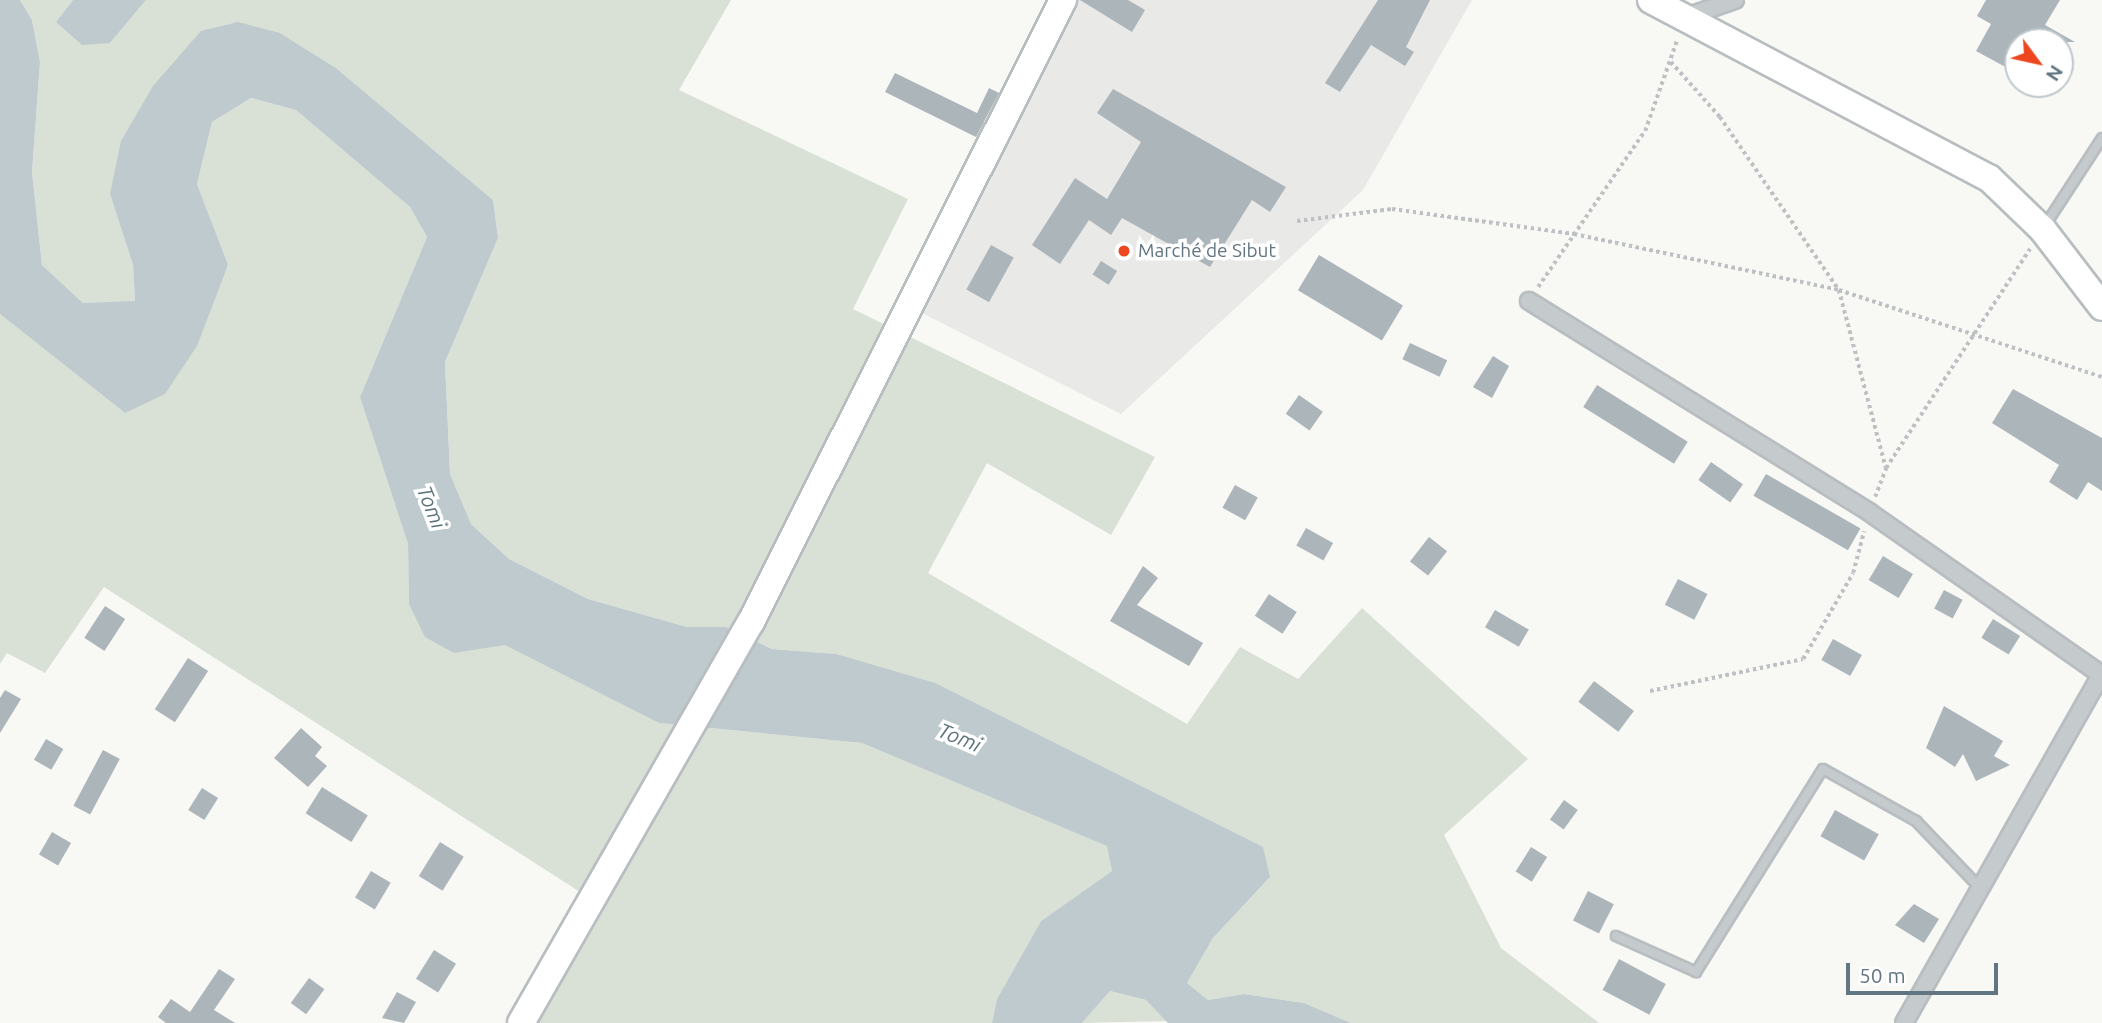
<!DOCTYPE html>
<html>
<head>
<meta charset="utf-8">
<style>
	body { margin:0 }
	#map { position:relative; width:2102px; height:1023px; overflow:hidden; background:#f8f8f5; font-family:Ubuntu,sans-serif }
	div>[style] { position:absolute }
	.built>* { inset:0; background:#e9e9e8 }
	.green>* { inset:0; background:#d9e0d5 }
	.water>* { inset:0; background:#becace }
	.building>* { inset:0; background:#acb5ba; transform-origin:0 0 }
	.path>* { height:3.5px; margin-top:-1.75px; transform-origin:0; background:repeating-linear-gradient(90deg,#bec1c3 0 3.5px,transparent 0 7px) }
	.roads { filter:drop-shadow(2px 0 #b8bdc0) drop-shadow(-2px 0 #b8bdc0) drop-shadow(0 2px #b8bdc0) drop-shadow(0 -2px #b8bdc0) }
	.lane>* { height:8px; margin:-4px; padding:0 4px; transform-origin:4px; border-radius:4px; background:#c5cacd }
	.street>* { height:16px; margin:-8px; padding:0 8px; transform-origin:8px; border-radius:8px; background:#c5cacd }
	.primary>* { height:26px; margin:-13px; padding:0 13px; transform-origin:13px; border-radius:13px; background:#fff }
	.dots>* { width:19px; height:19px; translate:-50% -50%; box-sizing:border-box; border:4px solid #fff; border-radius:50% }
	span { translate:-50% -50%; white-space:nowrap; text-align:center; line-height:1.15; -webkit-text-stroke:7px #fff; paint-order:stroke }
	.poi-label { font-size:19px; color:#617582 }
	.left { translate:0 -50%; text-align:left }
	.water-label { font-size:21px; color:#5c757c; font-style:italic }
	.north { position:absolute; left:2004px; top:28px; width:70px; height:70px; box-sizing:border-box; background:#fff; border:2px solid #c0c8cd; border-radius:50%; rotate:123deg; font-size:19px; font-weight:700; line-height:28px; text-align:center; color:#617582 }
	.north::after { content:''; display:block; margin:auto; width:24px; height:32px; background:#ed471f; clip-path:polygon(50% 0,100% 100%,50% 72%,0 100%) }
	.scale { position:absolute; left:1846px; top:963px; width:152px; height:32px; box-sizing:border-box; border:4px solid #617582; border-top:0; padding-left:9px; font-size:21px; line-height:24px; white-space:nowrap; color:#617582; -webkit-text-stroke:5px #fff; paint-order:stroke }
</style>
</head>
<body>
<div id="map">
	<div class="built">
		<i style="clip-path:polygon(1077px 0,1472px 0,1363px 190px,1121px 414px,920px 312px)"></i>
	</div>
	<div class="green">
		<i style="clip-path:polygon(20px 0,73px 0,56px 22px,110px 43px,146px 0,731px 0,679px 90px,908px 199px,853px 309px,1155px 457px,1111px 535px,987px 463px,928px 573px,1187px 724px,1240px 647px,1298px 679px,1362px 608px,1528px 759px,1444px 835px,1501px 948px,1599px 1023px,1351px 1023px,1304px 1003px,1244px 994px,1208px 1000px,1187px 983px,1213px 938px,1270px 877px,836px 654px,772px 649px,726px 627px,687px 627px,588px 599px,509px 559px,471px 524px,450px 474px,445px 362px,498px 238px,493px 200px,336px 68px,280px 33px,110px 194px,133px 265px,135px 302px,83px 303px,42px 265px,32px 172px,40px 62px,32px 20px)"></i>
		<i style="clip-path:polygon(251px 98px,296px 110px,410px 207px,427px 237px,360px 397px,408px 544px,409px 604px,454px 653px,505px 644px,659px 723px,862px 743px,1108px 846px,1112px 871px,1041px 921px,997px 999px,992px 1023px,538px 1023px,605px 908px,104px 587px,45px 673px,7px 653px,0 664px,0 314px,125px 413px,228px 266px,197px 184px,212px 122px)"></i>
		<i style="clip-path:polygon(1110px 991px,1146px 1000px,1169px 1021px,1082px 1023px)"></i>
	</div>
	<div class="water">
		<i style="clip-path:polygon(0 0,20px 0,32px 20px,40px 62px,32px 172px,42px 265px,83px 303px,135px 301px,133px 265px,110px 194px,121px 141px,153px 86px,201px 31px,238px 22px,280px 33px,336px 68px,493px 200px,498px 238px,445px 362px,450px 474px,471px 524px,509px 559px,588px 599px,687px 627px,726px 627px,772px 649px,836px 654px,935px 683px,1263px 847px,1270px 877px,1213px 938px,1187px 983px,1208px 1000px,1244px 994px,1304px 1003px,1351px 1023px,1168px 1023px,1146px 1000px,1110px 991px,1082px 1023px,992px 1023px,997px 999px,1041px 921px,1112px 871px,1107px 846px,862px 743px,659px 723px,505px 645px,454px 653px,425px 637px,409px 604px,408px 544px,360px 397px,427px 237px,410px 207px,296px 110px,251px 98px,212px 122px,197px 184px,228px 265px,197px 346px,165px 394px,125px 413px,0 314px)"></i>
		<i style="clip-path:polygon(73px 0,146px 0,110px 43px,82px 45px,56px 22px)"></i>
	</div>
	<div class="building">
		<i style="clip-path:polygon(1080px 0,1128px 0,1145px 10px,1132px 32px)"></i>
		<i style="clip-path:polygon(1378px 0,1430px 0,1406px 47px,1414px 52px,1405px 66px,1371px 45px,1340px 92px,1325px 83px)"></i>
		<i style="clip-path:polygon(1986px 0,2060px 0,2045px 25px,2075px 42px,2018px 42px,2011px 70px,1976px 51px,1991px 24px,1977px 16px)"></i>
		<i style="clip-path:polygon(895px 73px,977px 113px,989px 88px,999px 93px,976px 137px,885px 92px)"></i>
		<i style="clip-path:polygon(1113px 89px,1286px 187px,1270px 212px,1252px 200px,1210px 267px,1122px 218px,1111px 235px,1089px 220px,1060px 264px,1032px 245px,1075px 178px,1107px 199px,1141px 142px,1097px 113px)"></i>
		<i style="left:991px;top:245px;width:26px;height:51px;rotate:29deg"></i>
		<i style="left:1319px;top:255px;width:98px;height:41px;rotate:31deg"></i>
		<i style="left:1101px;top:261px;width:19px;height:16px;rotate:32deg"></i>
		<i style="left:1410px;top:343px;width:41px;height:18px;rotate:25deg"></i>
		<i style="clip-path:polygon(1493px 356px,1509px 366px,1492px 398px,1473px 387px)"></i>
		<i style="left:1597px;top:385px;width:107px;height:26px;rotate:32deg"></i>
		<i style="clip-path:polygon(2013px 389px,2102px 438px,2102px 491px,2088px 482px,2077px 500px,2049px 482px,2059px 465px,1992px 423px)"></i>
		<i style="left:1299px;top:395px;width:29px;height:23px;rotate:35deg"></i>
		<i style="left:1711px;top:462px;width:39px;height:22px;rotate:35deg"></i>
		<i style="left:1766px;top:474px;width:109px;height:25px;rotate:30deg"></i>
		<i style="left:1235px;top:485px;width:26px;height:26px;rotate:29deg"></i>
		<i style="left:1306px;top:528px;width:31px;height:20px;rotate:29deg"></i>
		<i style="left:1429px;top:537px;width:23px;height:31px;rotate:38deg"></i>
		<i style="left:1883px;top:556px;width:35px;height:28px;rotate:31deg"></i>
		<i style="clip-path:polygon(1143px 566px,1158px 578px,1137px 605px,1203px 643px,1189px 666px,1110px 621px)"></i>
		<i style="left:1678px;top:579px;width:33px;height:29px;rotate:27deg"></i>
		<i style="left:1944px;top:590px;width:21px;height:21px;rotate:28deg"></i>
		<i style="left:1269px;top:594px;width:33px;height:26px;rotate:33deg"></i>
		<i style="left:105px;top:606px;width:24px;height:38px;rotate:33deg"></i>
		<i style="left:1495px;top:610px;width:39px;height:20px;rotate:30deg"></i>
		<i style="left:1993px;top:619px;width:32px;height:22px;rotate:32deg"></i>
		<i style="left:1833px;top:639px;width:33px;height:24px;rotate:29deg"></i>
		<i style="left:188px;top:658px;width:24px;height:61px;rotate:33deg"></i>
		<i style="left:1594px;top:681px;width:50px;height:26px;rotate:37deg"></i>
		<i style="clip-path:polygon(5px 690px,21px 699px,0 733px,0 698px)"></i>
		<i style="clip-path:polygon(1944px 706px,2003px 741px,1994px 756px,2010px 765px,1976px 781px,1963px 754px,1955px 767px,1926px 748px)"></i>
		<i style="clip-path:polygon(301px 728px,322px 747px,315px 756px,327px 766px,308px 787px,274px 758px)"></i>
		<i style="left:46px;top:739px;width:20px;height:24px;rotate:30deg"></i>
		<i style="left:103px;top:750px;width:19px;height:63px;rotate:28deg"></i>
		<i style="left:322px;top:787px;width:54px;height:31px;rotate:32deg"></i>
		<i style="left:202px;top:788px;width:19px;height:26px;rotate:32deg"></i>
		<i style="left:1564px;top:800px;width:17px;height:24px;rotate:36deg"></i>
		<i style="left:1835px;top:810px;width:50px;height:30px;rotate:29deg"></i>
		<i style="left:52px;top:832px;width:22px;height:26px;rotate:30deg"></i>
		<i style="left:440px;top:842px;width:28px;height:40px;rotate:32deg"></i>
		<i style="left:1531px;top:847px;width:19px;height:29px;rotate:32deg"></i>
		<i style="left:371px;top:871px;width:23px;height:31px;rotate:31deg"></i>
		<i style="left:1588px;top:891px;width:29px;height:33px;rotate:27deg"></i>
		<i style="clip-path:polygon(1914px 904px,1939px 919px,1924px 943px,1895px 925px)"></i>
		<i style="left:434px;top:950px;width:26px;height:34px;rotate:32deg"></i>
		<i style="left:1619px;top:959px;width:53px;height:35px;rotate:28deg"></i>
		<i style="clip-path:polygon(219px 969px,235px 979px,214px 1010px,235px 1023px,166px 1023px,158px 1017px,171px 999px,190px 1012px)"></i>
		<i style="left:309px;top:978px;width:19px;height:31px;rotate:36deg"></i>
		<i style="clip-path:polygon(397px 992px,416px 1002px,404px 1023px,382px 1018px)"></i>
	</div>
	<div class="path">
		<i style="left:1671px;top:62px;width:74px;rotate:48.3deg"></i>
		<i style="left:1720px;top:117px;width:210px;rotate:55.5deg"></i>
		<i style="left:1839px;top:290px;width:184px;rotate:75.2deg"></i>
		<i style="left:1297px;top:221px;width:96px;rotate:-7.2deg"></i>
		<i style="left:1392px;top:209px;width:184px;rotate:7.8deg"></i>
		<i style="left:1574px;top:234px;width:271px;rotate:11.9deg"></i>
		<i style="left:1839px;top:290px;width:277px;rotate:18.3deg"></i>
		<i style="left:1538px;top:287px;width:189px;rotate:-55.6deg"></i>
		<i style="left:1645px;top:131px;width:96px;rotate:-70.6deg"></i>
		<i style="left:1875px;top:497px;width:31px;rotate:-69deg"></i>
		<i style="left:1886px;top:468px;width:262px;rotate:-56.7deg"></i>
		<i style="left:1650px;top:691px;width:156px;rotate:-11.8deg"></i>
		<i style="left:1803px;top:659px;width:99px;rotate:-59.8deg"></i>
		<i style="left:1853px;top:573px;width:43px;rotate:-75.3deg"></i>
	</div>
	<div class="roads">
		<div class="lane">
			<i style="left:2044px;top:227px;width:106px;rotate:-56.9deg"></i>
			<i style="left:1616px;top:936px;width:88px;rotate:24.2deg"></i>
			<i style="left:1696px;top:972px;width:239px;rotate:-58deg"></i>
			<i style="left:1823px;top:769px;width:107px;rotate:29.2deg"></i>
			<i style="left:1916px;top:821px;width:91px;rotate:46.3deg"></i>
		</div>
		<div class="street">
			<i style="left:1683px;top:18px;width:55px;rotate:-19.1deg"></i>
			<i style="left:1529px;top:301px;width:400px;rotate:31.8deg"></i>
			<i style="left:1869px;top:512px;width:284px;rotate:35deg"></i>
			<i style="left:1904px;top:1023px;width:402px;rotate:-60.5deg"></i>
		</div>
		<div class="primary">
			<i style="left:1651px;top:0;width:382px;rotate:27.8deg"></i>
			<i style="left:1989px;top:178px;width:75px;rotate:43.9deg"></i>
			<i style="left:2043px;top:230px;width:97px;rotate:52.5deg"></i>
			<i style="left:521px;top:1023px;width:462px;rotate:-60.2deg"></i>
			<i style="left:751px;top:622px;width:696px;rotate:-63.36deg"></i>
		</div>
	</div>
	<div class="dots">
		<i style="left:1124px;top:251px;background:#ed471f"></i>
	</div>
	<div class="poi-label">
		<span class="left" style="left:1138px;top:251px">Marché de Sibut</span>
	</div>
	<div class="water-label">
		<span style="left:432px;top:507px;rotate:68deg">Tomi</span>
		<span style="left:960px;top:737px;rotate:22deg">Tomi</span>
	</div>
	<div class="north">N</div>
	<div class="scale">50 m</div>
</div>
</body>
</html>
